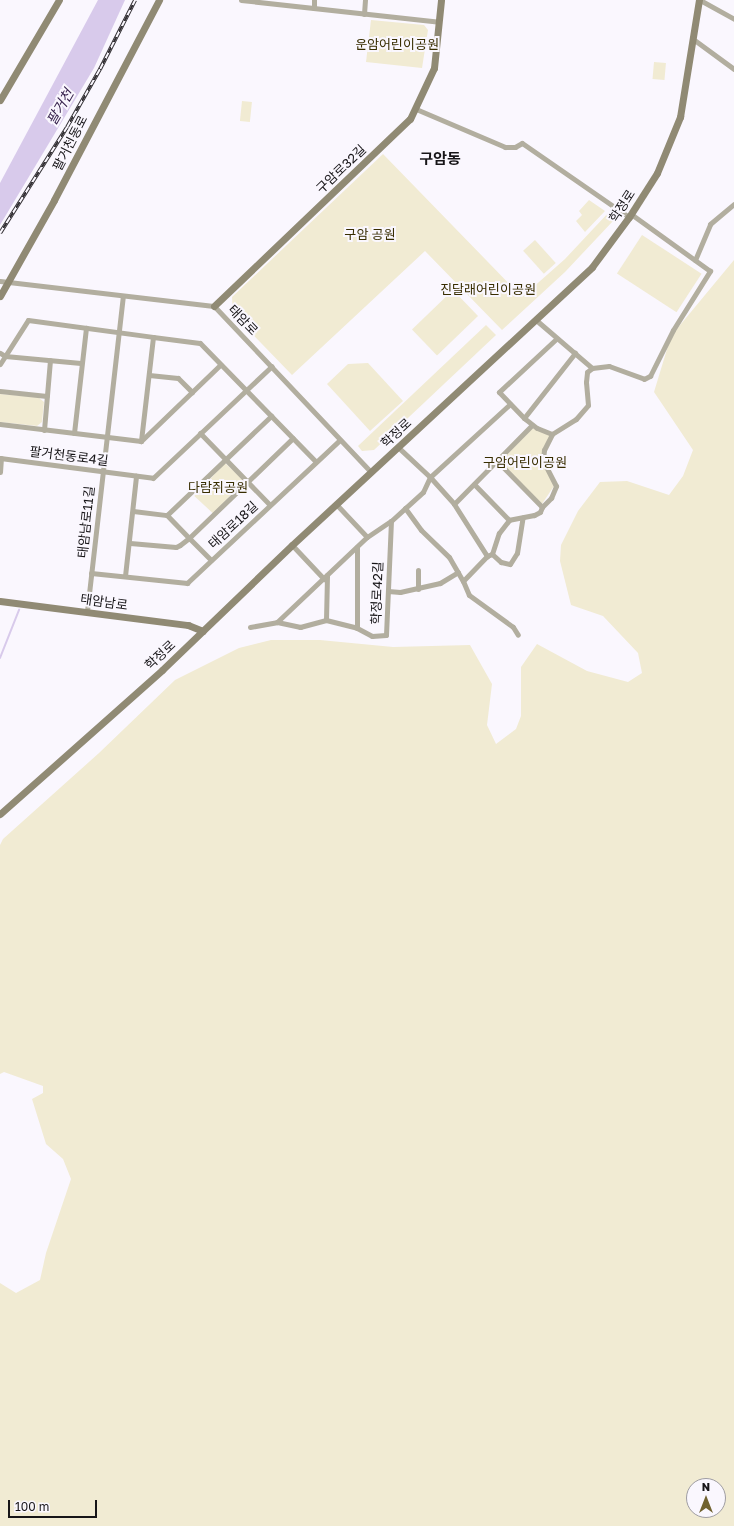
<!DOCTYPE html>
<html>
<head>
<meta charset="utf-8">
<style>
	body { margin:0 }
	#map { position:relative; width:734px; height:1526px; overflow:hidden; background:#faf7fe; font-family:"Golos Text","Noto Sans KR",sans-serif }
	div>[style] { position:absolute }
	.green>* { inset:0; background:#f1ebd3; transform-origin:0 0 }
	.water>* { inset:0; background:#d8caeb }
	.stream>* { height:2px; margin:-1px; padding:0 1px; transform-origin:1px; border-radius:1px; background:#d8caeb }
	.street>* { height:5px; margin:-2.5px; padding:0 2.5px; transform-origin:2.5px; border-radius:2.5px; background:#b2ae9f }
	.secondary>* { height:7px; margin:-3.5px; padding:0 3.5px; transform-origin:3.5px; border-radius:3.5px; background:#908a74 }
	.rail>* { height:3.5px; margin-top:-1.75px; transform-origin:0; background:repeating-linear-gradient(90deg,#faf7fe 0 6px,#322f33 0 12px); box-sizing:border-box; border-block:1px solid #322f33 }
	span { translate:-50% -50%; white-space:nowrap; text-align:center; line-height:1.15; -webkit-text-stroke:4px #faf7fe; paint-order:stroke }
	.park-label { font-size:13px; color:#382d00 }
	.street-label { font-size:13px; color:#171518 }
	.water-label { font-size:14px; color:#37224d; font-style:italic }
	.quarter-label { font-size:15px; color:#171518; font-weight:700 }
	.north { position:absolute; left:686px; top:1478px; width:40px; height:40px; box-sizing:border-box; background:#faf7fe; border:1px solid #9f9da2; border-radius:50%; rotate:0deg; font-size:11px; font-weight:700; line-height:16px; text-align:center; color:#171518 }
	.north::after { content:''; display:block; margin:auto; width:14px; height:18px; background:#716330; clip-path:polygon(50% 0,100% 100%,50% 72%,0 100%) }
	.scale { position:absolute; left:8px; top:1500px; width:89px; height:18px; box-sizing:border-box; border:2px solid #171518; border-top:0; padding-left:5px; font-size:12px; line-height:14px; white-space:nowrap; color:#171518; -webkit-text-stroke:3px #faf7fe; paint-order:stroke }
</style>
</head>
<body>
<div id="map">
	<div class="green">
		<i style="clip-path:polygon(371px 20px,424px 25px,428px 30px,422px 68px,366px 62px)"></i>
		<i style="left:654px;top:62px;width:12px;height:17px;rotate:5deg"></i>
		<i style="left:242px;top:101px;width:10px;height:20px;rotate:6deg"></i>
		<i style="clip-path:polygon(383px 154px,522px 297px,565px 259px,609px 212px,613px 221px,565px 272px,502px 330px,425px 251px,292px 375px,233px 314px,232px 297px)"></i>
		<i style="clip-path:polygon(589px 200px,605px 211px,585px 232px,576px 221px,582px 215px,579px 211px)"></i>
		<i style="left:642px;top:235px;width:71px;height:46px;rotate:33deg"></i>
		<i style="left:535px;top:240px;width:31px;height:16px;rotate:48deg"></i>
		<i style="clip-path:polygon(evenodd,734px 260px,734px 1526px,0 1526px,0 1283px,16px 1293px,40px 1280px,46px 1253px,71px 1179px,63px 1159px,46px 1144px,32px 1099px,43px 1093px,43px 1086px,4px 1072px,0 1074px,0 845px,3px 839px,99px 753px,175px 680px,239px 648px,271px 640px,320px 640px,393px 647px,470px 645px,492px 684px,487px 725px,496px 744px,516px 729px,521px 716px,521px 667px,537px 644px,587px 671px,628px 682px,642px 673px,638px 653px,603px 616px,571px 605px,560px 561px,561px 545px,578px 511px,600px 482px,627px 481px,669px 495px,683px 476px,693px 450px,654px 392px,671px 336px,734px 260px,694px 1486px,718px 1486px,718px 1510px,694px 1510px,694px 1486px)"></i>
		<i style="left:453px;top:290px;width:36px;height:57px;rotate:46deg"></i>
		<i style="clip-path:polygon(486px 325px,496px 335px,374px 450px,362px 451px,358px 446px)"></i>
		<i style="clip-path:polygon(368px 363px,403px 401px,370px 431px,327px 384px,348px 364px)"></i>
		<i style="clip-path:polygon(0 394px,38px 397px,44px 402px,42px 422px,37px 426px,0 422px)"></i>
		<i style="clip-path:polygon(532px 428px,551px 435px,543px 461px,554px 486px,542px 504px,500px 462px)"></i>
		<i style="left:225px;top:463px;width:26px;height:45px;rotate:43deg"></i>
	</div>
	<div class="water">
		<i style="clip-path:polygon(98px 0,125px 0,94px 68px,0 225px,0 183px)"></i>
	</div>
	<div class="stream">
		<i style="left:0;top:658px;width:52px;rotate:-68.4deg"></i>
	</div>
	<div class="street">
		<i style="left:241px;top:0;width:199px;rotate:6.3deg"></i>
		<i style="left:700px;top:0;width:39px;rotate:29deg"></i>
		<i style="left:314px;top:8px;width:8px;rotate:-90deg"></i>
		<i style="left:364px;top:14px;width:14px;rotate:-86deg"></i>
		<i style="left:693px;top:39px;width:51px;rotate:36.2deg"></i>
		<i style="left:416px;top:109px;width:97px;rotate:23.1deg"></i>
		<i style="left:505px;top:147px;width:10px"></i>
		<i style="left:515px;top:147px;width:8px;rotate:-30deg"></i>
		<i style="left:522px;top:143px;width:130px;rotate:34.7deg"></i>
		<i style="left:695px;top:260px;width:39px;rotate:-67deg"></i>
		<i style="left:710px;top:224px;width:31px;rotate:-40deg"></i>
		<i style="left:0;top:281px;width:215px;rotate:6.7deg"></i>
		<i style="left:214px;top:306px;width:228px;rotate:46.6deg"></i>
		<i style="left:536px;top:320px;width:74px;rotate:40.6deg"></i>
		<i style="left:592px;top:368px;width:17px;rotate:-7deg"></i>
		<i style="left:609px;top:366px;width:37px;rotate:20deg"></i>
		<i style="left:644px;top:379px;width:7px;rotate:-27deg"></i>
		<i style="left:650px;top:376px;width:51px;rotate:-63.4deg"></i>
		<i style="left:673px;top:330px;width:70px;rotate:-57.9deg"></i>
		<i style="left:710px;top:271px;width:97px;rotate:-144.2deg"></i>
		<i style="left:153px;top:337px;width:47px;rotate:7.3deg"></i>
		<i style="left:200px;top:343px;width:166px;rotate:45.7deg"></i>
		<i style="left:556px;top:339px;width:78px;rotate:137.1deg"></i>
		<i style="left:499px;top:392px;width:36px;rotate:46deg"></i>
		<i style="left:524px;top:418px;width:83px;rotate:-51.9deg"></i>
		<i style="left:0;top:353px;width:6px;rotate:31deg"></i>
		<i style="left:5px;top:356px;width:76px;rotate:5.3deg"></i>
		<i style="left:0;top:364px;width:52px;rotate:-57.5deg"></i>
		<i style="left:28px;top:320px;width:126px;rotate:7.7deg"></i>
		<i style="left:153px;top:337px;width:105px;rotate:96.6deg"></i>
		<i style="left:141px;top:441px;width:142px;rotate:-173.1deg"></i>
		<i style="left:149px;top:375px;width:29px;rotate:6deg"></i>
		<i style="left:178px;top:378px;width:20px;rotate:45deg"></i>
		<i style="left:0;top:391px;width:47px;rotate:6.1deg"></i>
		<i style="left:510px;top:404px;width:108px;rotate:137.6deg"></i>
		<i style="left:430px;top:477px;width:36px;rotate:48deg"></i>
		<i style="left:454px;top:504px;width:111px;rotate:-45.4deg"></i>
		<i style="left:524px;top:418px;width:16px;rotate:38deg"></i>
		<i style="left:537px;top:428px;width:16px;rotate:22deg"></i>
		<i style="left:552px;top:434px;width:28px;rotate:-32deg"></i>
		<i style="left:576px;top:419px;width:18px;rotate:-49deg"></i>
		<i style="left:588px;top:405px;width:23px;rotate:-95deg"></i>
		<i style="left:586px;top:382px;width:10px;rotate:-84deg"></i>
		<i style="left:587px;top:372px;width:6px;rotate:-39deg"></i>
		<i style="left:44px;top:430px;width:70px;rotate:-85.1deg"></i>
		<i style="left:74px;top:433px;width:106px;rotate:-83.5deg"></i>
		<i style="left:200px;top:433px;width:100px;rotate:45.8deg"></i>
		<i style="left:141px;top:441px;width:110px;rotate:-43.9deg"></i>
		<i style="left:0;top:458px;width:154px;rotate:7.4deg"></i>
		<i style="left:153px;top:478px;width:163px;rotate:-43.3deg"></i>
		<i style="left:498px;top:462px;width:63px;rotate:45.6deg"></i>
		<i style="left:542px;top:507px;width:5px;rotate:112deg"></i>
		<i style="left:540px;top:512px;width:7px;rotate:153deg"></i>
		<i style="left:534px;top:515px;width:25px;rotate:169deg"></i>
		<i style="left:0;top:472px;width:14px;rotate:-86deg"></i>
		<i style="left:336px;top:504px;width:45px;rotate:46.8deg"></i>
		<i style="left:454px;top:504px;width:62px;rotate:57.6deg"></i>
		<i style="left:487px;top:556px;width:5px;rotate:-22deg"></i>
		<i style="left:492px;top:554px;width:22px;rotate:-72deg"></i>
		<i style="left:499px;top:533px;width:16px;rotate:-52deg"></i>
		<i style="left:509px;top:520px;width:50px;rotate:-134.2deg"></i>
		<i style="left:542px;top:507px;width:13px;rotate:-45deg"></i>
		<i style="left:551px;top:498px;width:13px;rotate:-67deg"></i>
		<i style="left:556px;top:486px;width:28px;rotate:-117deg"></i>
		<i style="left:543px;top:461px;width:11px;rotate:-85deg"></i>
		<i style="left:544px;top:450px;width:18px;rotate:-63deg"></i>
		<i style="left:405px;top:508px;width:27px;rotate:54deg"></i>
		<i style="left:421px;top:530px;width:39px;rotate:44deg"></i>
		<i style="left:449px;top:557px;width:28px;rotate:60deg"></i>
		<i style="left:463px;top:581px;width:35px;rotate:-46deg"></i>
		<i style="left:133px;top:511px;width:34px;rotate:7deg"></i>
		<i style="left:167px;top:515px;width:144px;rotate:-43.6deg"></i>
		<i style="left:130px;top:543px;width:46px;rotate:5deg"></i>
		<i style="left:176px;top:547px;width:4px;rotate:-27deg"></i>
		<i style="left:180px;top:545px;width:11px;rotate:-38deg"></i>
		<i style="left:189px;top:538px;width:32px;rotate:-134deg"></i>
		<i style="left:292px;top:545px;width:47px;rotate:46.7deg"></i>
		<i style="left:492px;top:554px;width:12px;rotate:42deg"></i>
		<i style="left:501px;top:562px;width:9px;rotate:13deg"></i>
		<i style="left:510px;top:564px;width:13px;rotate:-58deg"></i>
		<i style="left:517px;top:553px;width:36px;rotate:-81deg"></i>
		<i style="left:211px;top:560px;width:31px;rotate:-135deg"></i>
		<i style="left:189px;top:538px;width:144px;rotate:-43.9deg"></i>
		<i style="left:418px;top:570px;width:19px;rotate:90deg"></i>
		<i style="left:91px;top:573px;width:97px;rotate:5.9deg"></i>
		<i style="left:187px;top:583px;width:209px;rotate:-43.1deg"></i>
		<i style="left:125px;top:576px;width:101px;rotate:-83.7deg"></i>
		<i style="left:463px;top:581px;width:15px;rotate:67deg"></i>
		<i style="left:469px;top:595px;width:54px;rotate:36deg"></i>
		<i style="left:513px;top:627px;width:9px;rotate:58deg"></i>
		<i style="left:388px;top:591px;width:12px;rotate:5deg"></i>
		<i style="left:400px;top:592px;width:41px;rotate:-12.7deg"></i>
		<i style="left:440px;top:583px;width:21px;rotate:-31deg"></i>
		<i style="left:87px;top:611px;width:317px;rotate:-83.5deg"></i>
		<i style="left:326px;top:620px;width:45px;rotate:-88.7deg"></i>
		<i style="left:277px;top:622px;width:124px;rotate:-43.4deg"></i>
		<i style="left:367px;top:537px;width:29px;rotate:-34deg"></i>
		<i style="left:391px;top:521px;width:43px;rotate:-42.2deg"></i>
		<i style="left:423px;top:492px;width:17px;rotate:-65deg"></i>
		<i style="left:430px;top:477px;width:42px;rotate:-136.9deg"></i>
		<i style="left:250px;top:627px;width:27px;rotate:-10deg"></i>
		<i style="left:277px;top:622px;width:24px;rotate:12deg"></i>
		<i style="left:300px;top:627px;width:27px;rotate:-15deg"></i>
		<i style="left:326px;top:620px;width:32px;rotate:14deg"></i>
		<i style="left:357px;top:628px;width:17px;rotate:28deg"></i>
		<i style="left:372px;top:636px;width:14px;rotate:-4deg"></i>
		<i style="left:386px;top:635px;width:114px;rotate:-87.5deg"></i>
		<i style="left:357px;top:628px;width:81px;rotate:-90deg"></i>
	</div>
	<div class="secondary">
		<i style="left:0;top:100px;width:116px;rotate:-59.5deg"></i>
		<i style="left:0;top:296px;width:110px;rotate:-60.6deg"></i>
		<i style="left:54px;top:200px;width:226px;rotate:-62.3deg"></i>
		<i style="left:214px;top:306px;width:271px;rotate:-43.7deg"></i>
		<i style="left:410px;top:119px;width:56px;rotate:-64.8deg"></i>
		<i style="left:434px;top:68px;width:68px;rotate:-84.1deg"></i>
		<i style="left:0;top:601px;width:190px;rotate:7.3deg"></i>
		<i style="left:188px;top:625px;width:16px;rotate:22deg"></i>
		<i style="left:0;top:814px;width:217px;rotate:-41.6deg"></i>
		<i style="left:162px;top:670px;width:180px;rotate:-43.9deg"></i>
		<i style="left:292px;top:545px;width:409px;rotate:-42.8deg"></i>
		<i style="left:592px;top:267px;width:62px;rotate:-53.5deg"></i>
		<i style="left:629px;top:217px;width:52px;rotate:-57.5deg"></i>
		<i style="left:657px;top:173px;width:61px;rotate:-67.7deg"></i>
		<i style="left:680px;top:117px;width:119px;rotate:-80.8deg"></i>
	</div>
	<div class="rail">
		<i style="left:0;top:233px;width:125px;rotate:-57.7deg"></i>
		<i style="left:67px;top:127px;width:67px;rotate:-60.4deg"></i>
		<i style="left:100px;top:69px;width:77px;rotate:-63.1deg"></i>
	</div>
	<div class="park-label">
		<span style="left:397px;top:44px">운암어린이공원</span>
		<span style="left:370px;top:234px">구암 공원</span>
		<span style="left:488px;top:289px">진달래어린이공원</span>
		<span style="left:525px;top:462px">구암어린이공원</span>
		<span style="left:218px;top:487px">다람쥐공원</span>
	</div>
	<div class="street-label">
		<span style="left:70px;top:143px;rotate:-63deg">팔거천동로</span>
		<span style="left:341px;top:169px;rotate:-44deg">구암로32길</span>
		<span style="left:622px;top:206px;rotate:-57deg">학정로</span>
		<span style="left:243px;top:320px;rotate:46deg">태암로</span>
		<span style="left:396px;top:433px;rotate:-43deg">학정로</span>
		<span style="left:69px;top:456px;rotate:7deg">팔거천동로4길</span>
		<span style="left:86px;top:522px;rotate:-84deg">태암남로11길</span>
		<span style="left:233px;top:525px;rotate:-43deg">태암로18길</span>
		<span style="left:377px;top:593px;rotate:-88deg">학정로42길</span>
		<span style="left:104px;top:602px;rotate:8deg">태암남로</span>
		<span style="left:160px;top:655px;rotate:-43deg">학정로</span>
	</div>
	<div class="water-label">
		<span style="left:60px;top:107px;rotate:-60deg">팔거천</span>
	</div>
	<div class="quarter-label">
		<span style="left:440px;top:159px">구암동</span>
	</div>
	<div class="north">N</div>
	<div class="scale">100 m</div>
</div>
</body>
</html>
